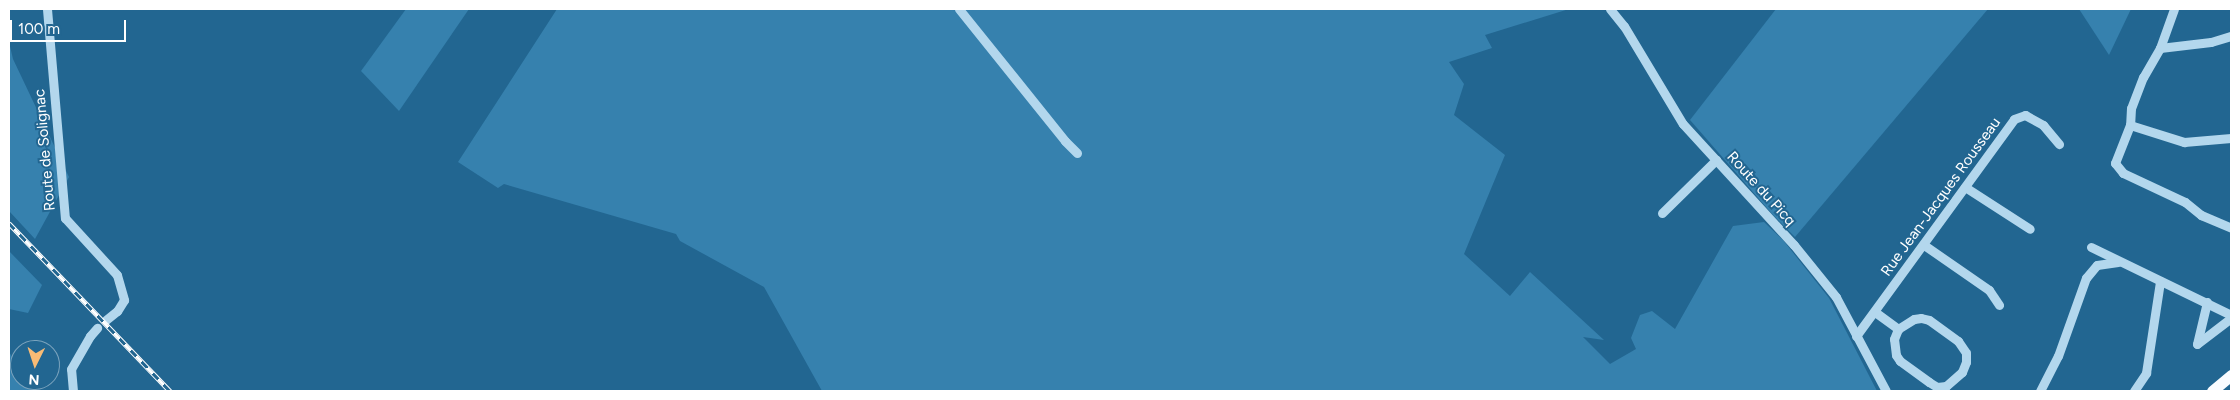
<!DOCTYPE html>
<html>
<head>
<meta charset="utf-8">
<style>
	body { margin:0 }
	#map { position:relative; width:2240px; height:400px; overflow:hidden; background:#226691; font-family:Figtree,sans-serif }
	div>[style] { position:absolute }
	.green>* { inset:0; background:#3681ae }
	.minor>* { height:9px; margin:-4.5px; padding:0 4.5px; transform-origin:4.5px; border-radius:4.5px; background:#b3d7ed }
	.major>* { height:11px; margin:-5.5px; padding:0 5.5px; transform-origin:5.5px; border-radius:5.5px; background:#f9fcff }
	.rail>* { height:4.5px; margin-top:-2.25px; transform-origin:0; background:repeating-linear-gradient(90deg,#226691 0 8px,#fff 0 16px); box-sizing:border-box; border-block:1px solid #fff }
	span { translate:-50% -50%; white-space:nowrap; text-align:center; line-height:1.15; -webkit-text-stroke:4px #226691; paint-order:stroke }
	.street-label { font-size:15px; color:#fff }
	.frame { position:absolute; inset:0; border:10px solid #fff; pointer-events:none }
	.north { position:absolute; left:10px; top:340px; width:50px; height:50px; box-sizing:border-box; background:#226691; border:1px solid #7aa3bd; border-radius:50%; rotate:184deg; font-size:14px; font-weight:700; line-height:20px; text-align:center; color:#fff }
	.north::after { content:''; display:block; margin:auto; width:18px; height:22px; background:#f8bb75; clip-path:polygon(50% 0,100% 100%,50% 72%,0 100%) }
	.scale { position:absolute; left:10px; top:20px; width:116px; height:22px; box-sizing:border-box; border:2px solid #fff; border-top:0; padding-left:6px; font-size:15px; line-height:18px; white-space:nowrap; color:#fff; -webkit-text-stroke:4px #226691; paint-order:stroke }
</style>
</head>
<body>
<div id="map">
	<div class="green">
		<i style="clip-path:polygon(406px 9px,469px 9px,399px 111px,361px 71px)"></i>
		<i style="clip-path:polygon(557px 9px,1569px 9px,1485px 35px,1492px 48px,1449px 62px,1464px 84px,1454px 115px,1505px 155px,1464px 254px,1510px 296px,1530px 272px,1604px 340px,1583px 337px,1610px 364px,1636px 349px,1631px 338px,1640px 315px,1652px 311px,1675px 329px,1733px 226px,1764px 222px,1783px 240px,1829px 298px,1877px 391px,822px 391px,764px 287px,680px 241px,676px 234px,504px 184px,498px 188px,458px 162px)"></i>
		<i style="clip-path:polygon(1776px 9px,1988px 9px,1795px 237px,1773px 215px,1690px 120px)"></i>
		<i style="clip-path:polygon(2079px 9px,2131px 9px,2109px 55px)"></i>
		<i style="clip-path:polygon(9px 42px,13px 59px,69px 177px,35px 239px,9px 211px)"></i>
		<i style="clip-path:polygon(9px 251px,42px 285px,28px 313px,9px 309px)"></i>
		<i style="clip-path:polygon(9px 352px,20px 369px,20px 380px,27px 380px,34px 391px,9px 391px)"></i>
	</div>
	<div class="minor">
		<i style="left:47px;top:9px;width:210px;rotate:85.1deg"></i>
		<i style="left:65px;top:218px;width:77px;rotate:47.6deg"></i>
		<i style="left:117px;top:275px;width:26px;rotate:74deg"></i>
		<i style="left:124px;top:300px;width:13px;rotate:122deg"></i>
		<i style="left:117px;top:311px;width:14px;rotate:141deg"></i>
		<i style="left:959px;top:9px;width:169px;rotate:51.2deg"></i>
		<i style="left:1065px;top:141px;width:17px;rotate:45deg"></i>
		<i style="left:1610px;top:9px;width:22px;rotate:51deg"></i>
		<i style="left:1624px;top:26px;width:114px;rotate:59deg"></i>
		<i style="left:1683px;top:124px;width:164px;rotate:47.5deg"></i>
		<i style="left:1794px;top:245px;width:67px;rotate:51.1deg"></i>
		<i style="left:1836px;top:297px;width:106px;rotate:62deg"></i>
		<i style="left:2174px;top:9px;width:41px;rotate:109.7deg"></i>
		<i style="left:2160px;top:48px;width:34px;rotate:120deg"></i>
		<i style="left:2143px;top:77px;width:33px;rotate:111deg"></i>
		<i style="left:2131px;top:108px;width:17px;rotate:93deg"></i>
		<i style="left:2130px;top:125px;width:41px;rotate:111.5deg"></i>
		<i style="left:2115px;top:163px;width:13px;rotate:51deg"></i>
		<i style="left:2123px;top:173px;width:68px;rotate:25.1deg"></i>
		<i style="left:2185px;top:202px;width:21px;rotate:39deg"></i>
		<i style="left:2201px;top:215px;width:33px;rotate:23deg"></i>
		<i style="left:2160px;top:48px;width:51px;rotate:-6.7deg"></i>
		<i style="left:2211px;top:42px;width:21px;rotate:-17deg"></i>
		<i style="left:2130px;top:125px;width:57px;rotate:17.5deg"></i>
		<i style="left:2184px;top:142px;width:47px;rotate:-4.9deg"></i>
		<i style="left:1965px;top:187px;width:77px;rotate:32.9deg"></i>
		<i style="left:1662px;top:213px;width:76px;rotate:-44.5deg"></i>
		<i style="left:1924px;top:245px;width:79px;rotate:34.7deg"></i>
		<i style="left:1989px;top:290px;width:18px;rotate:56deg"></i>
		<i style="left:2091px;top:247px;width:156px;rotate:25.9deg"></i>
		<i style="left:2207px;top:302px;width:43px;rotate:103.4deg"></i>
		<i style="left:2197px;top:344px;width:43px;rotate:-37.4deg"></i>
		<i style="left:1875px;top:312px;width:29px;rotate:36deg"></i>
		<i style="left:1921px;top:318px;width:8px;rotate:14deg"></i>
		<i style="left:1929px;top:320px;width:36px;rotate:36deg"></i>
		<i style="left:1958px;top:341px;width:14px;rotate:56deg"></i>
		<i style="left:1966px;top:353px;width:9px;rotate:90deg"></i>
		<i style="left:1966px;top:362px;width:11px;rotate:112deg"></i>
		<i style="left:1962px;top:372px;width:21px;rotate:139deg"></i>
		<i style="left:1946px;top:386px;width:9px;rotate:174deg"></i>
		<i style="left:1937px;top:387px;width:9px;rotate:-148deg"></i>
		<i style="left:1929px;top:382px;width:36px;rotate:-144deg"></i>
		<i style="left:1900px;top:361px;width:7px;rotate:-124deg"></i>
		<i style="left:1896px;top:355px;width:16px;rotate:-97deg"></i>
		<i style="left:1894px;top:339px;width:11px;rotate:-68deg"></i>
		<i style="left:1898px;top:329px;width:19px;rotate:-32deg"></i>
		<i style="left:1914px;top:319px;width:7px;rotate:-8deg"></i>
		<i style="left:1856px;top:336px;width:268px;rotate:-53.9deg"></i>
		<i style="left:2014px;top:119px;width:12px;rotate:-20deg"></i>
		<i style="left:2025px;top:115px;width:21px;rotate:29deg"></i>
		<i style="left:2043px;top:125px;width:25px;rotate:50deg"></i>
		<i style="left:73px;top:391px;width:22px;rotate:-95deg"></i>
		<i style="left:71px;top:369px;width:38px;rotate:-60deg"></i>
		<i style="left:90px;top:336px;width:11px;rotate:-49deg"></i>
		<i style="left:2040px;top:391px;width:39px;rotate:-63deg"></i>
		<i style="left:2058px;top:356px;width:83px;rotate:-70.3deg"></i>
		<i style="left:2086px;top:278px;width:17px;rotate:-50deg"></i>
		<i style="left:2097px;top:265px;width:21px;rotate:-8deg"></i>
		<i style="left:2134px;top:391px;width:22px;rotate:-56deg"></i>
		<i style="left:2146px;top:373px;width:93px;rotate:-81.3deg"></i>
	</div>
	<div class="major">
		<i style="left:2212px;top:391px;width:25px;rotate:-40deg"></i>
	</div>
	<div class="rail">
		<i style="left:9px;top:223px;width:233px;rotate:46.2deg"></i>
	</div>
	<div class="street-label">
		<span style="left:45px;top:150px;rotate:-95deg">Route de Solignac</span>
		<span style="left:1761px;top:189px;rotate:48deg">Route du Picq</span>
		<span style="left:1941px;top:197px;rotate:-54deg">Rue Jean-Jacques Rousseau</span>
	</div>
	<div class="frame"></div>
	<div class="north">N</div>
	<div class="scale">100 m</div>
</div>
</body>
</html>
